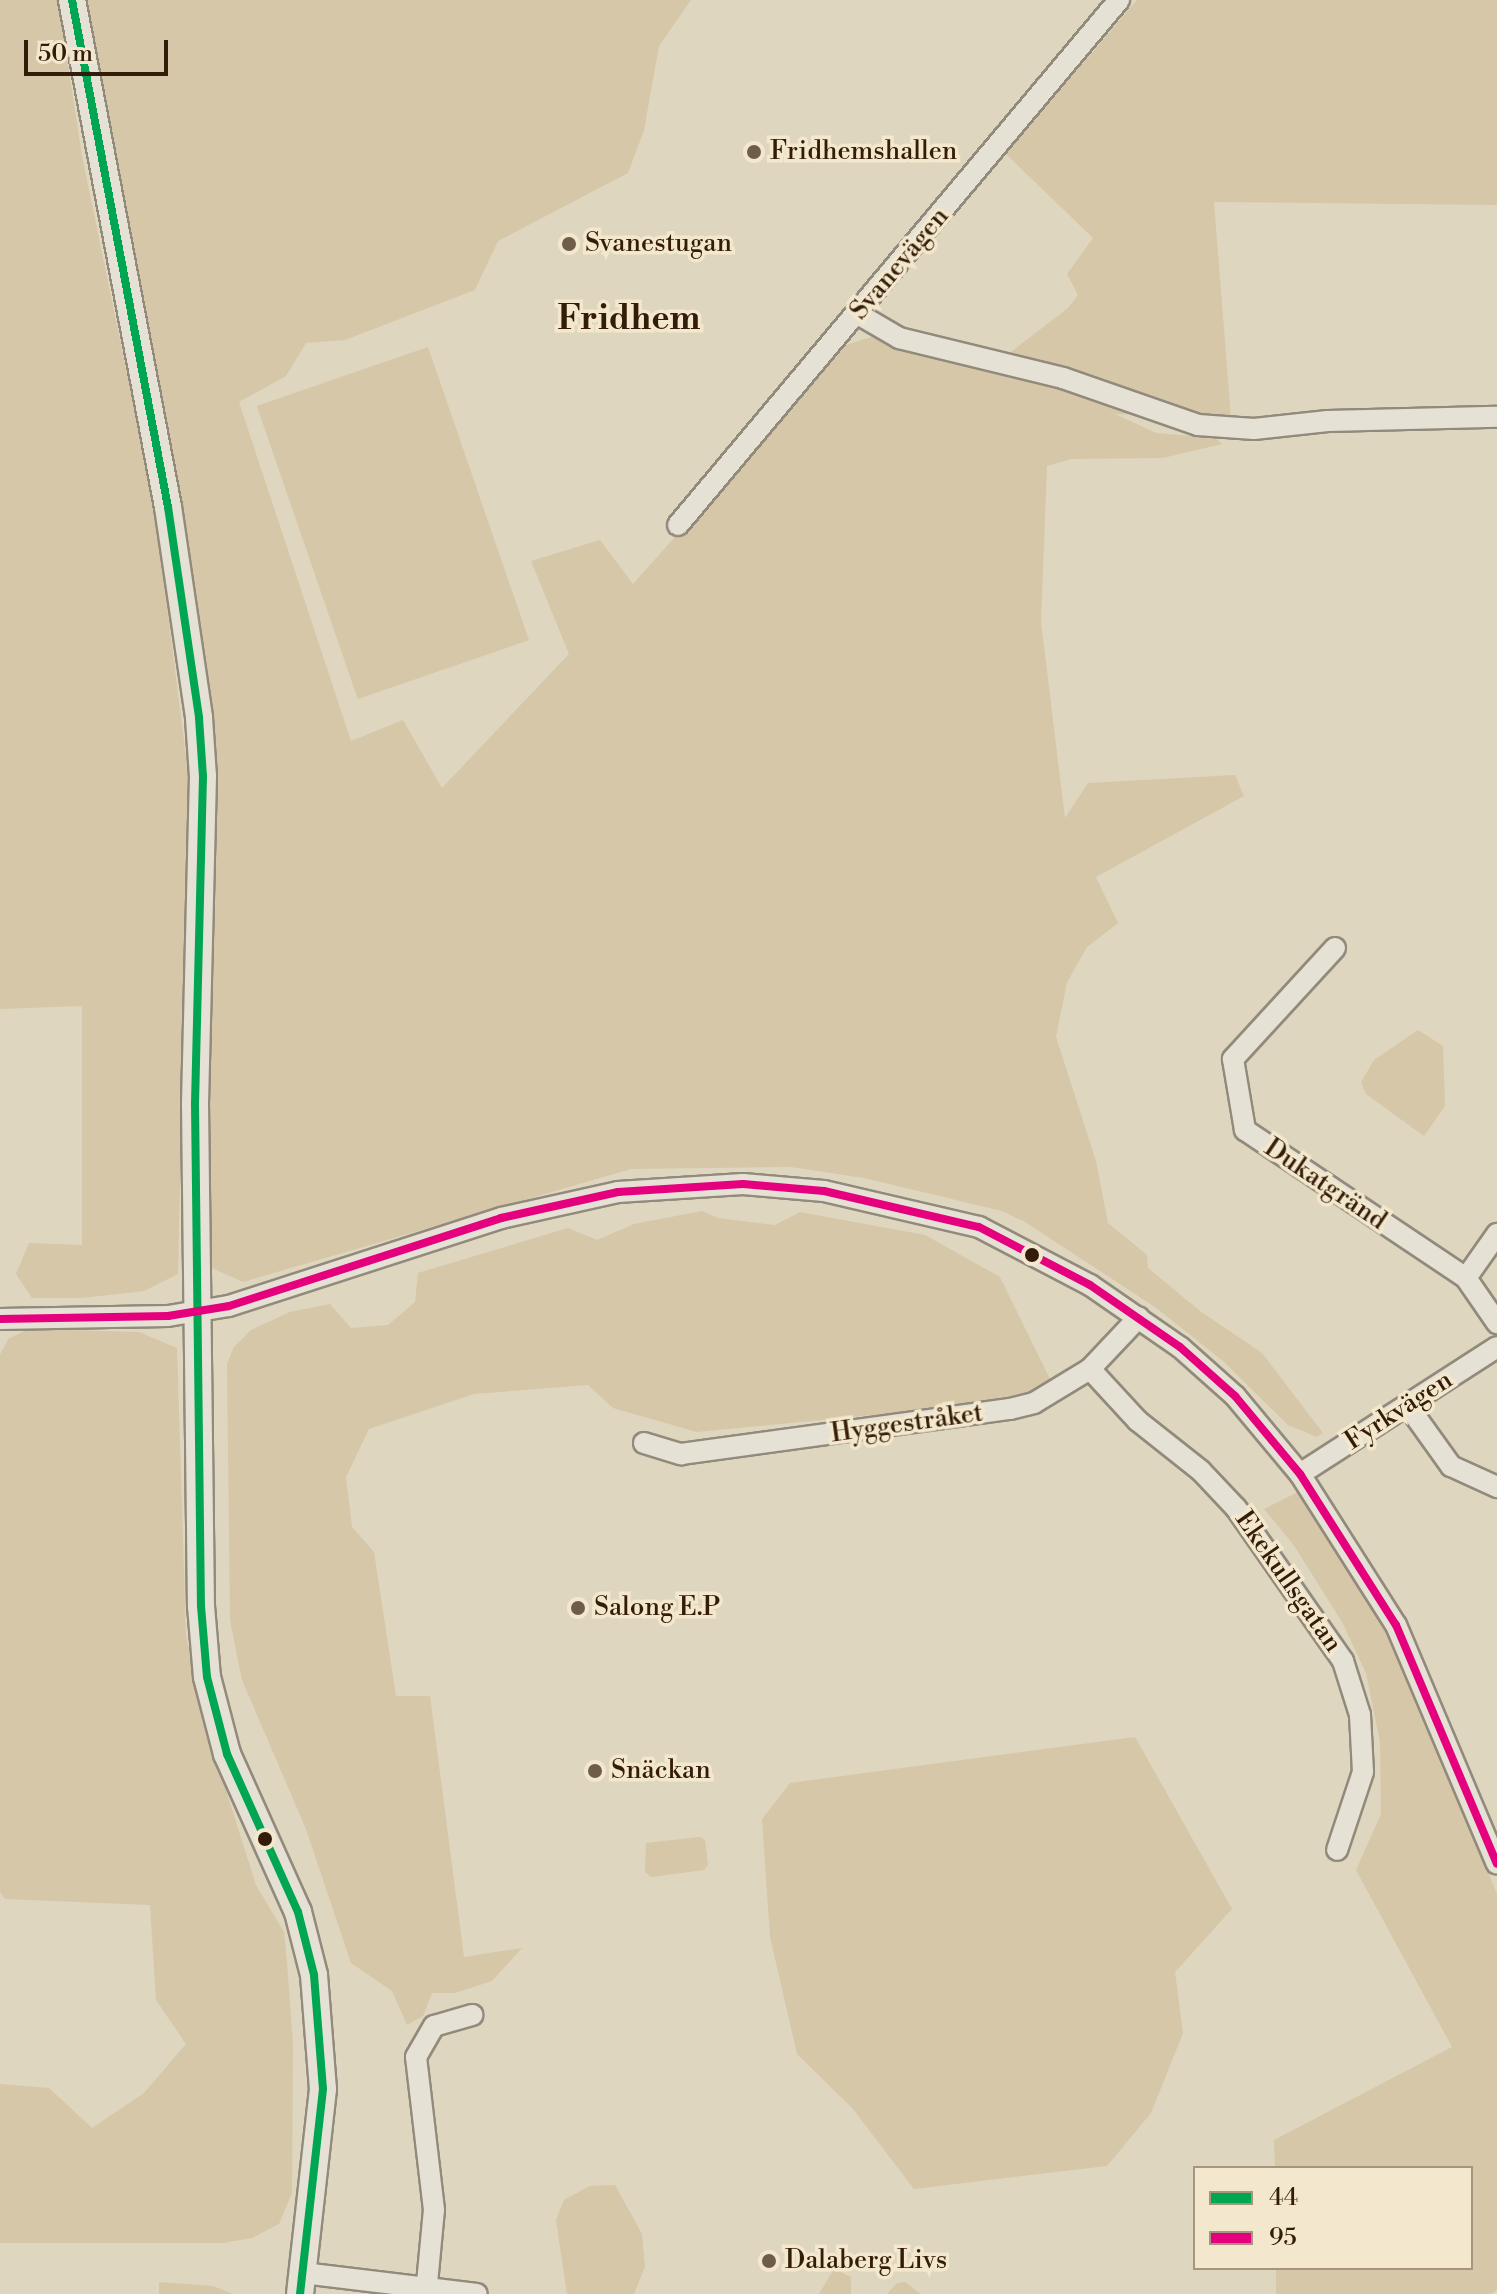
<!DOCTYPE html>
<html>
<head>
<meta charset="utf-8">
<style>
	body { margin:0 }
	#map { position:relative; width:1497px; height:2294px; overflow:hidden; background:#dfd6bf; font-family:"Libre Bodoni",serif }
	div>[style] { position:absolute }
	.green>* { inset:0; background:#d5c7a8; transform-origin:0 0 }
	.roads { filter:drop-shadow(2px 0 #928a7b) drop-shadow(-2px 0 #928a7b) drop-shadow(0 2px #928a7b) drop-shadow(0 -2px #928a7b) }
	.minor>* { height:20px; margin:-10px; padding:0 10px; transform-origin:10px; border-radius:10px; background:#e6e1d5 }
	.tertiary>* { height:26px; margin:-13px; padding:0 13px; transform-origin:13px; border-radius:13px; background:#e6e1d5 }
	.bus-1>* { height:8px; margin:-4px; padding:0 4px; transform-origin:4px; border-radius:4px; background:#00a651 }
	.bus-2>* { height:8px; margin:-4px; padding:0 4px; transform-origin:4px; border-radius:4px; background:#e5007d }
	.dots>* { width:22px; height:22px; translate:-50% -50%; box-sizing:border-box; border:4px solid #f3e8cd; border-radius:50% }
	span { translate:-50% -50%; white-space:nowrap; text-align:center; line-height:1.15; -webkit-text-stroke:7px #f3e8cd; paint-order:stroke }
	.poi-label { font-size:26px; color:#341c0a }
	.left { translate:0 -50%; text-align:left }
	.street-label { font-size:26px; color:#341c0a }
	.district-label { font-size:34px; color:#341c0a; font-weight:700 }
	.legend { position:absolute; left:1193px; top:2166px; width:280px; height:104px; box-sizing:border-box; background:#f3e8cd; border:2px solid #a7967f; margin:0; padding:10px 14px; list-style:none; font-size:24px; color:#341c0a }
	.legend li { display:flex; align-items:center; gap:16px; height:40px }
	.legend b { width:40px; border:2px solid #a7967f }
	.scale { position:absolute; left:24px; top:40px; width:144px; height:36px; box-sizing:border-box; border:4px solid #341c0a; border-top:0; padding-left:10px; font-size:24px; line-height:28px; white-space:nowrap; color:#341c0a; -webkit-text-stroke:6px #f3e8cd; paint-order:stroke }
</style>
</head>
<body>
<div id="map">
	<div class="green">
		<i style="clip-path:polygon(0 0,58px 0,82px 156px,154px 504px,189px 780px,178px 1274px,144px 1291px,82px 1298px,32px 1298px,16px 1274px,29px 1243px,82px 1245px,82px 1006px,0 1009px)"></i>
		<i style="clip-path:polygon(84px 0,691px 0,659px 46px,644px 130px,628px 173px,498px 241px,475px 290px,345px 340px,306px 343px,286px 376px,239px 402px,351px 741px,403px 720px,442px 788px,569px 654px,531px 561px,600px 540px,633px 584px,846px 345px,871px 337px,893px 345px,1007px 355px,1068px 308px,1078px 295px,1067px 274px,1093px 238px,1006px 154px,1137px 0,1497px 0,1497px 205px,1214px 202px,1231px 418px,1115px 414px,1156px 433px,1215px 438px,1222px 444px,1163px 458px,1072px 459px,1047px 466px,1041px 622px,1065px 818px,1088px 783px,1235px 775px,1244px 796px,1096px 877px,1118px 923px,1087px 947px,1067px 982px,1056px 1037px,1096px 1161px,1108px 1223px,1147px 1255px,1148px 1268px,1200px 1311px,1262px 1353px,1323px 1433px,1317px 1437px,1288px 1425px,1223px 1361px,1155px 1307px,1025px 1222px,1002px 1211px,864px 1178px,791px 1167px,631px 1169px,243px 1282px,212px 1268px,205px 1203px,213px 781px)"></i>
		<i style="left:428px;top:347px;width:310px;height:181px;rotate:71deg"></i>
		<i style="clip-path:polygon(1418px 1030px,1443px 1046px,1445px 1106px,1424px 1136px,1366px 1094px,1361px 1082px,1374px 1060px)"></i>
		<i style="clip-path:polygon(702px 1211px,718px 1218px,775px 1225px,800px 1212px,925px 1235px,1000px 1277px,1050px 1379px,1034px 1391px,955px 1407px,697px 1432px,613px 1408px,588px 1385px,474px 1394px,369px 1429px,346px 1477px,352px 1527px,374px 1552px,396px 1696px,430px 1696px,464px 1957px,522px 1948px,492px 1981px,455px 1993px,432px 1993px,423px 2016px,407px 2025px,392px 1991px,351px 1963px,306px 1829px,242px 1680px,230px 1620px,227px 1364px,234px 1347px,251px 1330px,290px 1312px,330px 1304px,351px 1328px,388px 1325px,415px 1302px,418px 1273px,568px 1228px,597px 1240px,634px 1224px)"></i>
		<i style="clip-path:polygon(29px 1329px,139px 1332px,177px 1348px,186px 1636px,212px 1746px,256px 1885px,284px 1932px,287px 1962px,293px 2044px,292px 2193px,279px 2224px,252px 2238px,223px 2243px,0 2243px,0 2084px,49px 2088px,92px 2128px,144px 2093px,186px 2044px,156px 2000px,150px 1905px,5px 1899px,0 1892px,0 1355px,8px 1339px)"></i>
		<i style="clip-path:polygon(1300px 1491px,1391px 1634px,1497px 1894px,1497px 2290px,1491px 2294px,1276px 2294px,1276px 2268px,1471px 2268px,1471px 2168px,1275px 2168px,1274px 2140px,1452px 2047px,1356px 1870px,1381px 1814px,1380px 1742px,1366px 1673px,1342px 1622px,1293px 1544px,1264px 1509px)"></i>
		<i style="clip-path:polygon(1135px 1737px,1232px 1909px,1175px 1972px,1183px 2033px,1151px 2113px,1107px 2166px,914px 2189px,853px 2109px,797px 2054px,770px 1937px,762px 1819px,790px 1783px)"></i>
		<i style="clip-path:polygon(700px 1837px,705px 1840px,708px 1865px,704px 1870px,651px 1877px,645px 1872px,646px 1843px)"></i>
		<i style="clip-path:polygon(615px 2185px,642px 2234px,645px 2267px,634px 2294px,567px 2294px,556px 2220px,564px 2200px,590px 2186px)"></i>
		<i style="clip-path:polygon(834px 2269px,851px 2277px,851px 2294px,819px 2294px)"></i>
		<i style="clip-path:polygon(159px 2282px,213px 2286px,233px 2294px,159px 2294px)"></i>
		<i style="clip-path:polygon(905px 2282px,921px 2294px,887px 2294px,897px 2283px)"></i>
	</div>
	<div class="roads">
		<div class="minor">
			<i style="left:858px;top:314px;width:48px;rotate:30.3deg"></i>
			<i style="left:899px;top:338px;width:169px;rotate:13.7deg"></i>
			<i style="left:1063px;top:378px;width:143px;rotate:19.2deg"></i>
			<i style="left:1198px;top:425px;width:56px;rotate:4.1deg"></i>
			<i style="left:1254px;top:429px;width:74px;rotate:-6.2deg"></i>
			<i style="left:1328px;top:421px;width:169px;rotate:-1.4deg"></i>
			<i style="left:678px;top:525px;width:686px;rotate:-49.97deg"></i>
			<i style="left:1335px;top:948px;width:151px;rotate:132.6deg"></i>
			<i style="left:1233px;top:1059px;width:72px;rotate:80.4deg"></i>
			<i style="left:1245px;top:1130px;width:266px;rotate:33.8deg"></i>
			<i style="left:1466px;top:1278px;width:55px;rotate:55.4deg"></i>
			<i style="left:1466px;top:1278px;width:54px;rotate:-54.8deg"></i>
			<i style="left:0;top:1319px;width:168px;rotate:-1deg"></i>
			<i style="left:168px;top:1316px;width:62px;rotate:-9.3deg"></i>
			<i style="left:229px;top:1306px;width:286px;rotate:-17.9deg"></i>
			<i style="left:501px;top:1218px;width:120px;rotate:-12.5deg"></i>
			<i style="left:618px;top:1192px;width:125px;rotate:-3.7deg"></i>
			<i style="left:743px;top:1184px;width:81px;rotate:4.9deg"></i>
			<i style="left:824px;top:1191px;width:159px;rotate:13.1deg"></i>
			<i style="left:979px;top:1227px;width:125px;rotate:27.6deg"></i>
			<i style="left:1090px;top:1285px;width:109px;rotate:34.6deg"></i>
			<i style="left:1180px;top:1347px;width:74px;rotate:41.7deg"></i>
			<i style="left:1235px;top:1396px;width:102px;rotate:50.2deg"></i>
			<i style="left:1300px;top:1474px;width:179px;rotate:57.6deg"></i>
			<i style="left:1396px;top:1625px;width:259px;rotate:67.1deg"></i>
			<i style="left:1090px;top:1369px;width:71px;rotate:47.3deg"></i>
			<i style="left:1138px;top:1421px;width:80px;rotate:38.4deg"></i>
			<i style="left:1201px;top:1471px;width:51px;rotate:46.6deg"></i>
			<i style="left:1236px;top:1508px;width:187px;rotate:55deg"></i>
			<i style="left:1343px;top:1661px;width:57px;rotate:72.5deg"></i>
			<i style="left:1360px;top:1715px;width:57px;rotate:87deg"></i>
			<i style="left:1363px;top:1772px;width:82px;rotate:108.4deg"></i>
			<i style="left:1408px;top:1406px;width:74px;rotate:54.4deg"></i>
			<i style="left:1451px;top:1466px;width:51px;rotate:24.5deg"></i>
			<i style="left:644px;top:1443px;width:39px;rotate:17deg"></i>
			<i style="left:681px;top:1454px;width:332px;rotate:-7.8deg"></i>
			<i style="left:1010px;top:1409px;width:25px;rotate:-14deg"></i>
			<i style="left:1034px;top:1403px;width:66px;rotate:-31.3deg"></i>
			<i style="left:1090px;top:1369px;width:71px;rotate:-46.7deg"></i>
			<i style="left:1300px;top:1474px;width:234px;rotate:-32.8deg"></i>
			<i style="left:303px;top:2273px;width:175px;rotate:6.9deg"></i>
			<i style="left:426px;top:2294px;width:84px;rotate:-84.6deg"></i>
			<i style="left:434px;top:2210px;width:154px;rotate:-96.7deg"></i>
			<i style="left:416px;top:2057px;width:36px;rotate:-60deg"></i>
			<i style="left:434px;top:2026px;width:40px;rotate:-16deg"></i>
		</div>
		<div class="tertiary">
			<i style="left:72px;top:0;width:516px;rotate:79.28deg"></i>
			<i style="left:168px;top:507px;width:213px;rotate:81.6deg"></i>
			<i style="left:199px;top:718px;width:58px;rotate:86.1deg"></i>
			<i style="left:203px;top:776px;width:328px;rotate:91.4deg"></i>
			<i style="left:195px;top:1104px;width:502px;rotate:89.32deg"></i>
			<i style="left:201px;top:1606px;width:71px;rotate:85.2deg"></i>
			<i style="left:207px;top:1677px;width:80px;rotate:75.4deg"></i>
			<i style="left:227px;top:1754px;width:173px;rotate:65.8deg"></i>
			<i style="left:298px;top:1912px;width:65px;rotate:75.7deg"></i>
			<i style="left:314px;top:1975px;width:114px;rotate:85.5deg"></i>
			<i style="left:323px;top:2089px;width:206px;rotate:96.4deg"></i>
		</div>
	</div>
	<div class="bus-1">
		<i style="left:72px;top:0;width:516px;rotate:79.28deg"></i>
		<i style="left:168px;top:507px;width:213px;rotate:81.6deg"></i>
		<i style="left:199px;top:718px;width:58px;rotate:86.1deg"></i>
		<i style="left:203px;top:776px;width:328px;rotate:91.4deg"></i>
		<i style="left:195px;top:1104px;width:502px;rotate:89.32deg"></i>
		<i style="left:201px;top:1606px;width:71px;rotate:85.2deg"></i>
		<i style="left:207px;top:1677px;width:80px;rotate:75.4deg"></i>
		<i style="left:227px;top:1754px;width:173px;rotate:65.8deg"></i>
		<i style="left:298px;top:1912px;width:65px;rotate:75.7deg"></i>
		<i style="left:314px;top:1975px;width:114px;rotate:85.5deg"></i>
		<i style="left:323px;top:2089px;width:206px;rotate:96.4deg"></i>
	</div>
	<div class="bus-2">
		<i style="left:0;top:1319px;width:168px;rotate:-1deg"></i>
		<i style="left:168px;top:1316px;width:62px;rotate:-9.3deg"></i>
		<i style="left:229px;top:1306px;width:286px;rotate:-17.9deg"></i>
		<i style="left:501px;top:1218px;width:120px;rotate:-12.5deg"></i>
		<i style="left:618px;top:1192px;width:125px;rotate:-3.7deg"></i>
		<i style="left:743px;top:1184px;width:81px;rotate:4.9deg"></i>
		<i style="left:824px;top:1191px;width:159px;rotate:13.1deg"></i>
		<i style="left:979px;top:1227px;width:125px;rotate:27.6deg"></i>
		<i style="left:1090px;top:1285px;width:109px;rotate:34.6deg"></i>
		<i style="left:1180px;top:1347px;width:74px;rotate:41.7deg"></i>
		<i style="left:1235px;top:1396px;width:102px;rotate:50.2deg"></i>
		<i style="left:1300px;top:1474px;width:179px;rotate:57.6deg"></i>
		<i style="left:1396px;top:1625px;width:259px;rotate:67.1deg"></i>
	</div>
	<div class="dots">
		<i style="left:754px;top:152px;background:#705d49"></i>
		<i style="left:569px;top:244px;background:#705d49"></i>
		<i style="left:1032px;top:1255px;background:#341c0a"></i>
		<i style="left:578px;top:1608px;background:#705d49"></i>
		<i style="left:595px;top:1771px;background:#705d49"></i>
		<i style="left:265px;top:1839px;background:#341c0a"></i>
		<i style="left:769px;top:2261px;background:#705d49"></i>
	</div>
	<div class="poi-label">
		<span class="left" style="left:770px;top:152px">Fridhemshallen</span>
		<span class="left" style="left:585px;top:244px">Svanestugan</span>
		<span class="left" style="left:594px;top:1608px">Salong E.P</span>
		<span class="left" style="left:611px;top:1771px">Snäckan</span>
		<span class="left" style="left:785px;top:2261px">Dalaberg Livs</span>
	</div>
	<div class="street-label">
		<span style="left:900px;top:264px;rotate:-50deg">Svanevägen</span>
		<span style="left:1325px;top:1185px;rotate:34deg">Dukatgränd</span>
		<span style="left:1399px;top:1411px;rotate:-33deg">Fyrkvägen</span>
		<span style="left:907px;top:1424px;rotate:-8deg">Hyggestråket</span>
		<span style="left:1288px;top:1582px;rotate:55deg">Ekekullsgatan</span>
	</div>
	<div class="district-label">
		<span style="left:629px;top:320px">Fridhem</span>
	</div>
	<ul class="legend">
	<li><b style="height:10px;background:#00a651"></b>44</li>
	<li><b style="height:10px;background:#e5007d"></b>95</li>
	</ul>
	<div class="scale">50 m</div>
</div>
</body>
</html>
